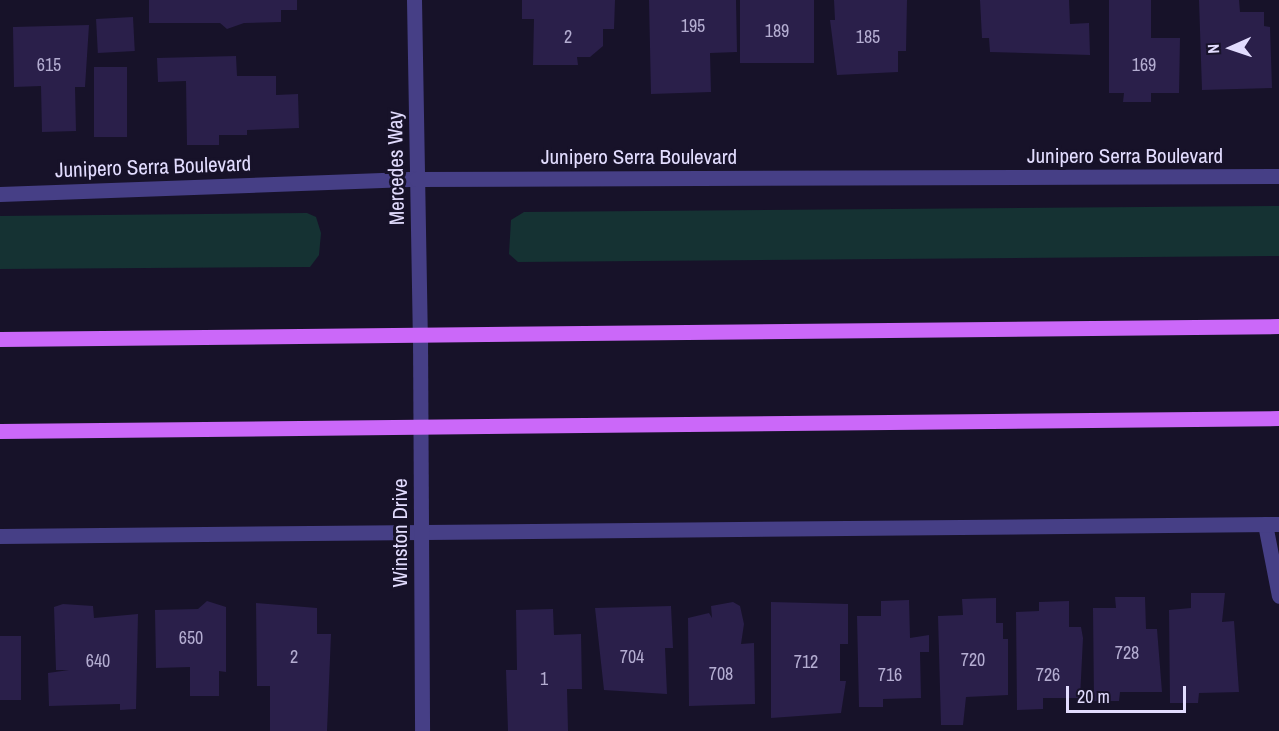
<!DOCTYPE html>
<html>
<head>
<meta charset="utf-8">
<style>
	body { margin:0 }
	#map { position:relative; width:1279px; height:731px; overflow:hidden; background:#171229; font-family:"Archivo Narrow",sans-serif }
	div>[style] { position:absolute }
	.green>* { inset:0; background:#153233 }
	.building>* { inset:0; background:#2a1f4a; transform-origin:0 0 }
	.minor>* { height:15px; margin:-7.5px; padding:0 7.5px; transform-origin:7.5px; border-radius:7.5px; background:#463f86 }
	.tertiary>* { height:15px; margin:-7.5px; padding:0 7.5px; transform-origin:7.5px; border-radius:7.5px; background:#463f86 }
	.primary>* { height:15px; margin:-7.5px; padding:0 7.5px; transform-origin:7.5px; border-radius:7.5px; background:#cb68f9 }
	span { translate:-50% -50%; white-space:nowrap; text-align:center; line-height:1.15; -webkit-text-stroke:6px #171229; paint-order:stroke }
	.number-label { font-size:18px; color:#b4add1 }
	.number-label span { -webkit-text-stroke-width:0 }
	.street-label { font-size:21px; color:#e2dcfe }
	.north { position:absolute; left:1201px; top:18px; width:60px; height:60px; -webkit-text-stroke:4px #171229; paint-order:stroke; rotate:267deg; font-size:16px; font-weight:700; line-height:24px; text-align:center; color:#e2dcfe }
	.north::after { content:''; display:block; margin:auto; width:21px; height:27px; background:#e2dcfe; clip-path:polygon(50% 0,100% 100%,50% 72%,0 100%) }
	.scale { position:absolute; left:1066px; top:686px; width:120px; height:27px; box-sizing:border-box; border:3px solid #e2dcfe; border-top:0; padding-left:8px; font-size:18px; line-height:21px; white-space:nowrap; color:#e2dcfe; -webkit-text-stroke:4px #171229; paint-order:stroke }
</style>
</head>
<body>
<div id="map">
	<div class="green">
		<i style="clip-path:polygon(1279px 206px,1279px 256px,518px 262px,509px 254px,511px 220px,524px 212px)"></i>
		<i style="clip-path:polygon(307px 213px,316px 217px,321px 233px,319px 255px,310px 267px,0 269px,0 216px)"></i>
	</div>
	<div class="building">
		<i style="clip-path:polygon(149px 0,297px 0,297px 10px,281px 10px,281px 22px,244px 23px,227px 29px,220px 23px,149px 23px)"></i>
		<i style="clip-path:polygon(522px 0,615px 0,614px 29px,603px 29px,603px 46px,590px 57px,577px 57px,578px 65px,533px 65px,534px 19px,522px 19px)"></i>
		<i style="clip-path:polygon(649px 0,736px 0,737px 52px,710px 53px,711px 92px,651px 94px)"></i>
		<i style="left:740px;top:0;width:74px;height:63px"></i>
		<i style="clip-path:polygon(834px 0,907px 0,906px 51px,898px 51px,898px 72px,837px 75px,830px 20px,835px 20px)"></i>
		<i style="clip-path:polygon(980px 0,1069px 0,1070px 24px,1089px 23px,1090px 55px,990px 52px,989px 38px,982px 38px)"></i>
		<i style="clip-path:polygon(1109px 0,1151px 0,1151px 38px,1180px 38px,1179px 93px,1151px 93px,1151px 102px,1123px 102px,1124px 93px,1109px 93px)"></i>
		<i style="clip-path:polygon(1199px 0,1239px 0,1240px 12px,1264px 12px,1264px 26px,1270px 27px,1272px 88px,1202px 90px)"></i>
		<i style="left:133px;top:17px;width:34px;height:37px;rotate:87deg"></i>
		<i style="clip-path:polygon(89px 25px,85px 87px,75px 87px,76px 131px,42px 132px,41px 86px,14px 87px,13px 27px)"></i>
		<i style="clip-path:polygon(236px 56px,237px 76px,276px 76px,276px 95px,298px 94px,299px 128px,247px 130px,247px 135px,219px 135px,219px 145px,187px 145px,186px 81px,158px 82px,157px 58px)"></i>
		<i style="left:127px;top:67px;width:70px;height:33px;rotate:90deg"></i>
		<i style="clip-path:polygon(1191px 593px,1225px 593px,1222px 622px,1234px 621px,1239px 692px,1199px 693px,1198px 703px,1170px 703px,1169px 610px,1191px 608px)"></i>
		<i style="clip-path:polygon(1115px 597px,1145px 597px,1146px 629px,1157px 629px,1162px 692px,1120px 692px,1119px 701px,1094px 701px,1093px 608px,1116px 608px)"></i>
		<i style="clip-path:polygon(996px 598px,996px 623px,1003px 623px,1003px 639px,1008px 639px,1008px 695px,966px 697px,963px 725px,941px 725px,938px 616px,963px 615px,962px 599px)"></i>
		<i style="clip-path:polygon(909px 600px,910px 638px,929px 635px,929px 652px,920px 652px,921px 698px,883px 699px,883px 707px,859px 707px,857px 616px,881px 616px,881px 601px)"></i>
		<i style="clip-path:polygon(207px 601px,226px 607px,226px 672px,219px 671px,219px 696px,190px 696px,190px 667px,156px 668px,155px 610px,198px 609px)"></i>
		<i style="clip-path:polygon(1069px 601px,1069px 627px,1081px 627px,1083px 638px,1080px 698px,1043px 698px,1043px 709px,1017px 710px,1016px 612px,1039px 611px,1039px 602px)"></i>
		<i style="clip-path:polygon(733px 602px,740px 606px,744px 624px,741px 644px,754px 643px,755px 704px,689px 706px,688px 618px,709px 613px,712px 618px,711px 606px)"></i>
		<i style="clip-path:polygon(771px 602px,848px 604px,848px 644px,840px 644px,840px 681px,846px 681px,841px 713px,771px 718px)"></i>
		<i style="clip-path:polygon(256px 603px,317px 608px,317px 634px,331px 634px,327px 731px,270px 731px,270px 686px,257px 686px)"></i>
		<i style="clip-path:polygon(63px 604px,93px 606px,94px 618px,138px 614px,136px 709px,120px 710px,120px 704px,49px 706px,48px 673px,69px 670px,56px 670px,54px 607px)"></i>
		<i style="clip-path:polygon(671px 606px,673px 648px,665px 648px,667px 694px,604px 690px,595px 608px)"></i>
		<i style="clip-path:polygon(553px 609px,554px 635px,581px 634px,582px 689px,567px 689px,568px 731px,508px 731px,506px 670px,517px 670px,516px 610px)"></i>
		<i style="left:0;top:636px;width:21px;height:64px"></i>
	</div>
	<div class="minor">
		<i style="left:414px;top:0;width:335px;rotate:89deg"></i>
		<i style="left:0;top:194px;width:416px;rotate:-2.1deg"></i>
		<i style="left:416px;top:179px;width:863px;rotate:-0.2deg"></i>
		<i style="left:1265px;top:524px;width:73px;rotate:79deg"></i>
		<i style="left:0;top:536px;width:1279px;rotate:-0.54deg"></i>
	</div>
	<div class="tertiary">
		<i style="left:420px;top:335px;width:396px;rotate:89.7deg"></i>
	</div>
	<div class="primary">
		<i style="left:0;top:339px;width:1279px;rotate:-0.58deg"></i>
		<i style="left:0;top:431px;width:1279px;rotate:-0.58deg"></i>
	</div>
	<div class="number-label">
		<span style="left:693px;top:26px">195</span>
		<span style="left:777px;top:31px">189</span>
		<span style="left:568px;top:37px">2</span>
		<span style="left:868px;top:37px">185</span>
		<span style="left:49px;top:65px">615</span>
		<span style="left:1144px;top:65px">169</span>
		<span style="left:191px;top:638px">650</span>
		<span style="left:1127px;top:653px">728</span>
		<span style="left:294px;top:657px">2</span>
		<span style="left:632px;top:657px">704</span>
		<span style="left:973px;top:660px">720</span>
		<span style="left:98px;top:661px">640</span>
		<span style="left:806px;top:662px">712</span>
		<span style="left:721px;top:674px">708</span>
		<span style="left:890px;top:675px">716</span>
		<span style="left:1048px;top:675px">726</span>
		<span style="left:544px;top:679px">1</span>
	</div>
	<div class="street-label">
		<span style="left:1125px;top:156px">Junipero Serra Boulevard</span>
		<span style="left:639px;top:157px">Junipero Serra Boulevard</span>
		<span style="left:153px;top:167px;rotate:-2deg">Junipero Serra Boulevard</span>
		<span style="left:396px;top:168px;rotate:-91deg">Mercedes Way</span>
		<span style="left:400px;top:533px;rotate:-90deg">Winston Drive</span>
	</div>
	<div class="north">N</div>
	<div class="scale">20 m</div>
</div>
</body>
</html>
